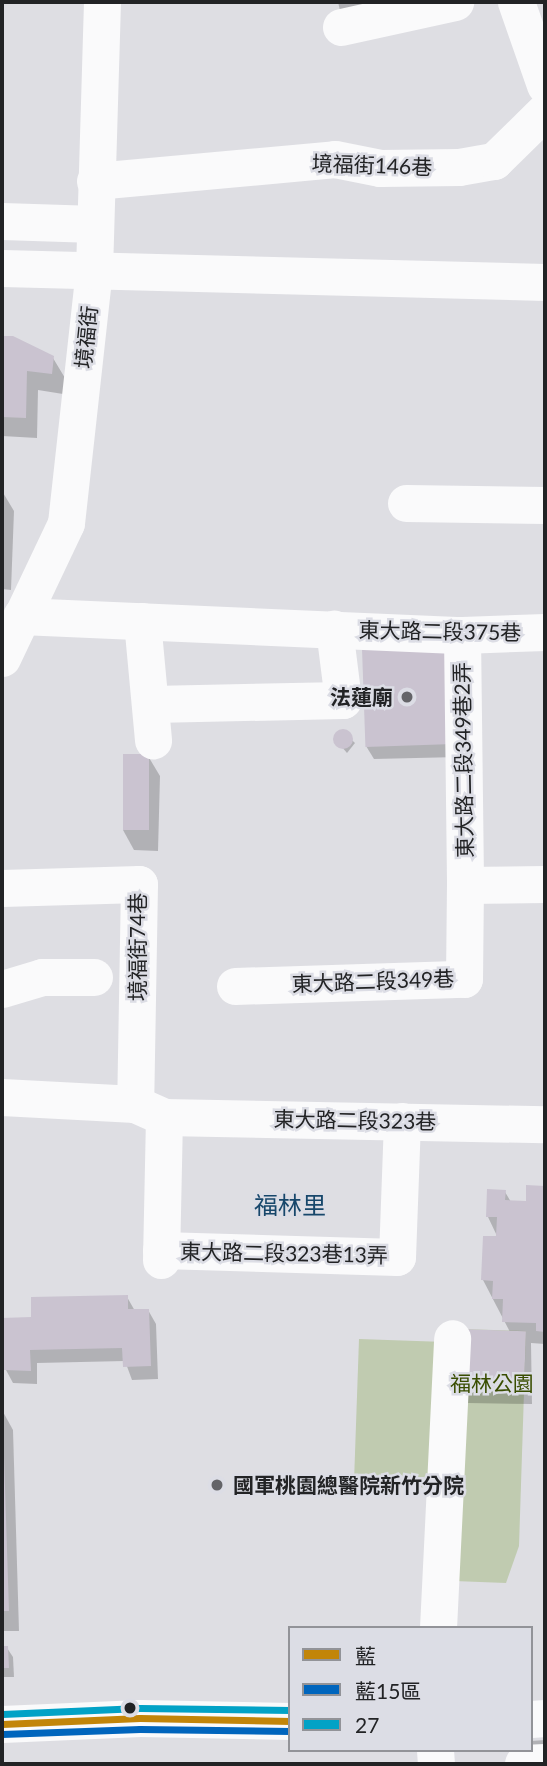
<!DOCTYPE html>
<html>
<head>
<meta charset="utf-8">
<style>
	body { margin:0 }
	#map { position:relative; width:547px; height:1766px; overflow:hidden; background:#dedee3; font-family:Lato,"Noto Sans TC",sans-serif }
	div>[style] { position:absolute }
	.green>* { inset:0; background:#c0cbb0; transform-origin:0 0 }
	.shadow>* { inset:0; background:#0003 }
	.building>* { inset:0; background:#cac3d0; transform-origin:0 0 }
	.round { border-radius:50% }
	.minor>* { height:37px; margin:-18.5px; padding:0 18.5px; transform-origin:18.5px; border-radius:18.5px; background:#fafafb }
	.highway>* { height:38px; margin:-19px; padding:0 19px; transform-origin:19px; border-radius:19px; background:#fafafb }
	.bus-1>* { height:7px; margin:-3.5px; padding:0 3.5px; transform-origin:3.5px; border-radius:3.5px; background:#c28509 }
	.bus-2>* { height:7px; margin:-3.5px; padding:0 3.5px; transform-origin:3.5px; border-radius:3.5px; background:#0065bd }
	.bus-3>* { height:7px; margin:-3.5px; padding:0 3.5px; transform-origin:3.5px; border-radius:3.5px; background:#02a2c6 }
	.dots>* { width:19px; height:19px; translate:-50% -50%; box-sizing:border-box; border:4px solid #dcdde5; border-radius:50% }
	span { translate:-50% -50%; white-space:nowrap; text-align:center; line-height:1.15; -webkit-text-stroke:5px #dcdde5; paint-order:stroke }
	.street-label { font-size:21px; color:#222325 }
	.poi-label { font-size:21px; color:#222325; font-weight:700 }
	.right { translate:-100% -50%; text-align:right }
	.left { translate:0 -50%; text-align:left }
	.park-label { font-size:21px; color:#394d01 }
	.quarter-label { font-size:24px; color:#17476b }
	.frame { position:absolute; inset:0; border:4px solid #222325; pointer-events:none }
	.legend { position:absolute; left:288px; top:1626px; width:245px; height:126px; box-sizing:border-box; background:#dcdde5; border:2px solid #929398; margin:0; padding:9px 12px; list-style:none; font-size:21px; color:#222325 }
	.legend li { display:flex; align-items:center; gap:14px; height:35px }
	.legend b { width:35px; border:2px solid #929398 }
</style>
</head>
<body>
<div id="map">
	<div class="green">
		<i style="clip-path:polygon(460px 1329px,526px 1331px,519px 1546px,506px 1583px,454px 1581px)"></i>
		<i style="left:359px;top:1339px;width:79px;height:146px;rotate:2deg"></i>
	</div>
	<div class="shadow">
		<i style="clip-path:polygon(338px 2px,390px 2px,342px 19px)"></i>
		<i style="clip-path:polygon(2px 337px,13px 338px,53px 358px,65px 378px,63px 394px,38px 390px,37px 438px,2px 436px)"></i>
		<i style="clip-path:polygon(2px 491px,14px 511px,11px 590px,2px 589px)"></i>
		<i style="clip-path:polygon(457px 662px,459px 757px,374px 759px,366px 746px)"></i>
		<i style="clip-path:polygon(342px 731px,355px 743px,347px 753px,335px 739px)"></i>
		<i style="clip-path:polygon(148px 756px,160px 776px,158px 851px,134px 850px,123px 830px)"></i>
		<i style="clip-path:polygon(528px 1187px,545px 1188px,545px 1344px,531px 1343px,532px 1404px,468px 1403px,460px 1390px,510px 1332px,483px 1280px,498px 1238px,488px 1217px,505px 1192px,511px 1202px,527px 1202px)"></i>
		<i style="clip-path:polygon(127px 1297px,135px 1311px,148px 1310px,156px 1324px,158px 1379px,132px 1380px,125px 1361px,37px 1363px,37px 1384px,13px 1383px,6px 1370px,33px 1318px)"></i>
		<i style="clip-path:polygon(2px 1410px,13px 1430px,19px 1631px,2px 1631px)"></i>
		<i style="clip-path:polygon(2px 1648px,7px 1648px,13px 1657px,14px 1677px,2px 1677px)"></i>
		<i style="clip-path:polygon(545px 1740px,545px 1764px,531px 1750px,531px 1741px)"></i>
	</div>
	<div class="building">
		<i style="clip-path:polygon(2px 336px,13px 336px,54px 356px,52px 374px,27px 371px,26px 418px,2px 417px)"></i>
		<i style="left:450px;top:647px;width:97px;height:88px;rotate:88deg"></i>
		<i class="round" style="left:333px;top:729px;width:20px;height:20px"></i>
		<i style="left:123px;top:754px;width:26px;height:76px"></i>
		<i style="clip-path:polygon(526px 1185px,545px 1186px,545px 1332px,536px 1331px,536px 1323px,502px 1322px,503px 1299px,492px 1299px,493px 1281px,481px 1280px,483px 1236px,496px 1236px,497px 1217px,486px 1217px,487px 1189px,506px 1190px,505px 1200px,526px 1201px)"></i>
		<i style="clip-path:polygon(128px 1295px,128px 1309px,149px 1309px,151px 1366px,123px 1367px,122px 1348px,30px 1350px,31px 1371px,4px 1370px,2px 1318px,31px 1317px,31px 1297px)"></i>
		<i style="left:460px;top:1329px;width:66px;height:61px;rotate:2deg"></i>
		<i style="clip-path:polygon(2px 1457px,4px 1457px,9px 1611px,2px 1611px)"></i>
		<i style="clip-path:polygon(2px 1646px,8px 1646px,9px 1668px,2px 1668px)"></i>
	</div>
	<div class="minor">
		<i style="left:516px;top:2px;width:88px;rotate:70.7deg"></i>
		<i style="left:341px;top:27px;width:117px;rotate:-12.4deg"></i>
		<i style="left:95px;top:181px;width:241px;rotate:-5.2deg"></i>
		<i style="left:335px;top:159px;width:46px;rotate:11.3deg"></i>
		<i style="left:380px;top:168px;width:79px;rotate:-0.7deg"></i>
		<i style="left:459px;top:167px;width:36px;rotate:-10deg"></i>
		<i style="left:494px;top:161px;width:71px;rotate:-44.4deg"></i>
		<i style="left:2px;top:221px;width:93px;rotate:1.8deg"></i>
		<i style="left:2px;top:268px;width:543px;rotate:1.48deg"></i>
		<i style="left:406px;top:503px;width:139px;rotate:0.8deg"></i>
		<i style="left:21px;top:616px;width:441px;rotate:2.5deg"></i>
		<i style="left:462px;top:635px;width:83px;rotate:-2.1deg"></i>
		<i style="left:142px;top:621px;width:120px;rotate:84.7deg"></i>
		<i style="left:462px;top:635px;width:250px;rotate:89.3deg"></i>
		<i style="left:2px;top:658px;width:149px;rotate:-64.6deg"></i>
		<i style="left:66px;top:523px;width:254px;rotate:-83.7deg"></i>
		<i style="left:94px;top:271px;width:269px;rotate:-88.3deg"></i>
		<i style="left:152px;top:704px;width:191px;rotate:-1.2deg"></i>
		<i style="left:343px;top:700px;width:72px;rotate:-97.2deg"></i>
		<i style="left:2px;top:888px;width:137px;rotate:-1.7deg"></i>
		<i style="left:139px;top:884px;width:220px;rotate:91deg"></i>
		<i style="left:235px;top:986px;width:229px;rotate:-1.8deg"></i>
		<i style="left:464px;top:979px;width:94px;rotate:-89.4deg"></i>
		<i style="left:465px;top:885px;width:80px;rotate:-0.7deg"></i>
		<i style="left:2px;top:989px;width:42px;rotate:-16.7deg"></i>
		<i style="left:42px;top:977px;width:52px"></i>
		<i style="left:2px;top:1097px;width:133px;rotate:3deg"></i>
		<i style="left:135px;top:1104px;width:32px;rotate:24deg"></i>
		<i style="left:164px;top:1117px;width:143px;rotate:91.2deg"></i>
		<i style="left:164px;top:1117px;width:381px;rotate:1.1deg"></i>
		<i style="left:161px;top:1250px;width:236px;rotate:1.7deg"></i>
		<i style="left:397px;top:1257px;width:136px;rotate:-87.9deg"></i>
		<i style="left:438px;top:1628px;width:290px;rotate:-87.2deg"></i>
		<i style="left:531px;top:1719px;width:14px;rotate:-4deg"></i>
		<i style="left:2px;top:1724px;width:138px;rotate:-2.5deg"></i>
		<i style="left:140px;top:1718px;width:150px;rotate:1.1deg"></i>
		<i style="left:435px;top:1750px;width:14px;rotate:86deg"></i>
	</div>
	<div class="highway">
		<i style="left:524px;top:1764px;width:21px;rotate:-3deg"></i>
	</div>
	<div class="bus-1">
		<i style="left:2px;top:1724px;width:138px;rotate:-2.5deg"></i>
		<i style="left:140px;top:1718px;width:150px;rotate:1.1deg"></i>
	</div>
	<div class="bus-2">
		<i style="left:2px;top:1734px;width:138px;rotate:-2.1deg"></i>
		<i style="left:140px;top:1729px;width:150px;rotate:0.8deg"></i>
	</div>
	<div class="bus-3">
		<i style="left:2px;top:1714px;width:138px;rotate:-2.5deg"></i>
		<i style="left:140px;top:1708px;width:150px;rotate:0.8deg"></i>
	</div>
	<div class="dots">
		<i style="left:407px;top:697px;background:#646468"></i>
		<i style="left:217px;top:1485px;background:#646468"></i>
		<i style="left:130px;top:1708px;background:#222325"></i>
	</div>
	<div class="street-label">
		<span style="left:372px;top:165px;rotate:2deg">境福街146巷</span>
		<span style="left:86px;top:337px;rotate:-84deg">境福街</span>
		<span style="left:440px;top:631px;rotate:1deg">東大路二段375巷</span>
		<span style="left:463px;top:760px;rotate:-91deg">東大路二段349巷2弄</span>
		<span style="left:137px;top:947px;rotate:-90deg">境福街74巷</span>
		<span style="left:373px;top:981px;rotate:-2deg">東大路二段349巷</span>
		<span style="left:355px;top:1120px;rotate:1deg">東大路二段323巷</span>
		<span style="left:284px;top:1253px;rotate:1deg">東大路二段323巷13弄</span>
	</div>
	<div class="poi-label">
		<span class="right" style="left:393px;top:697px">法蓮廟</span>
		<span class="left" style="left:233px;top:1485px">國軍桃園總醫院新竹分院</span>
	</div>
	<div class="park-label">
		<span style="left:492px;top:1383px">福林公園</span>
	</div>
	<div class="quarter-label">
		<span style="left:290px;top:1205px">福林里</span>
	</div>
	<div class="frame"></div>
	<ul class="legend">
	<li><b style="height:9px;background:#c28509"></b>藍</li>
	<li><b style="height:9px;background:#0065bd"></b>藍15區</li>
	<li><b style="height:9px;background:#02a2c6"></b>27</li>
	</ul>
</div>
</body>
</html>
